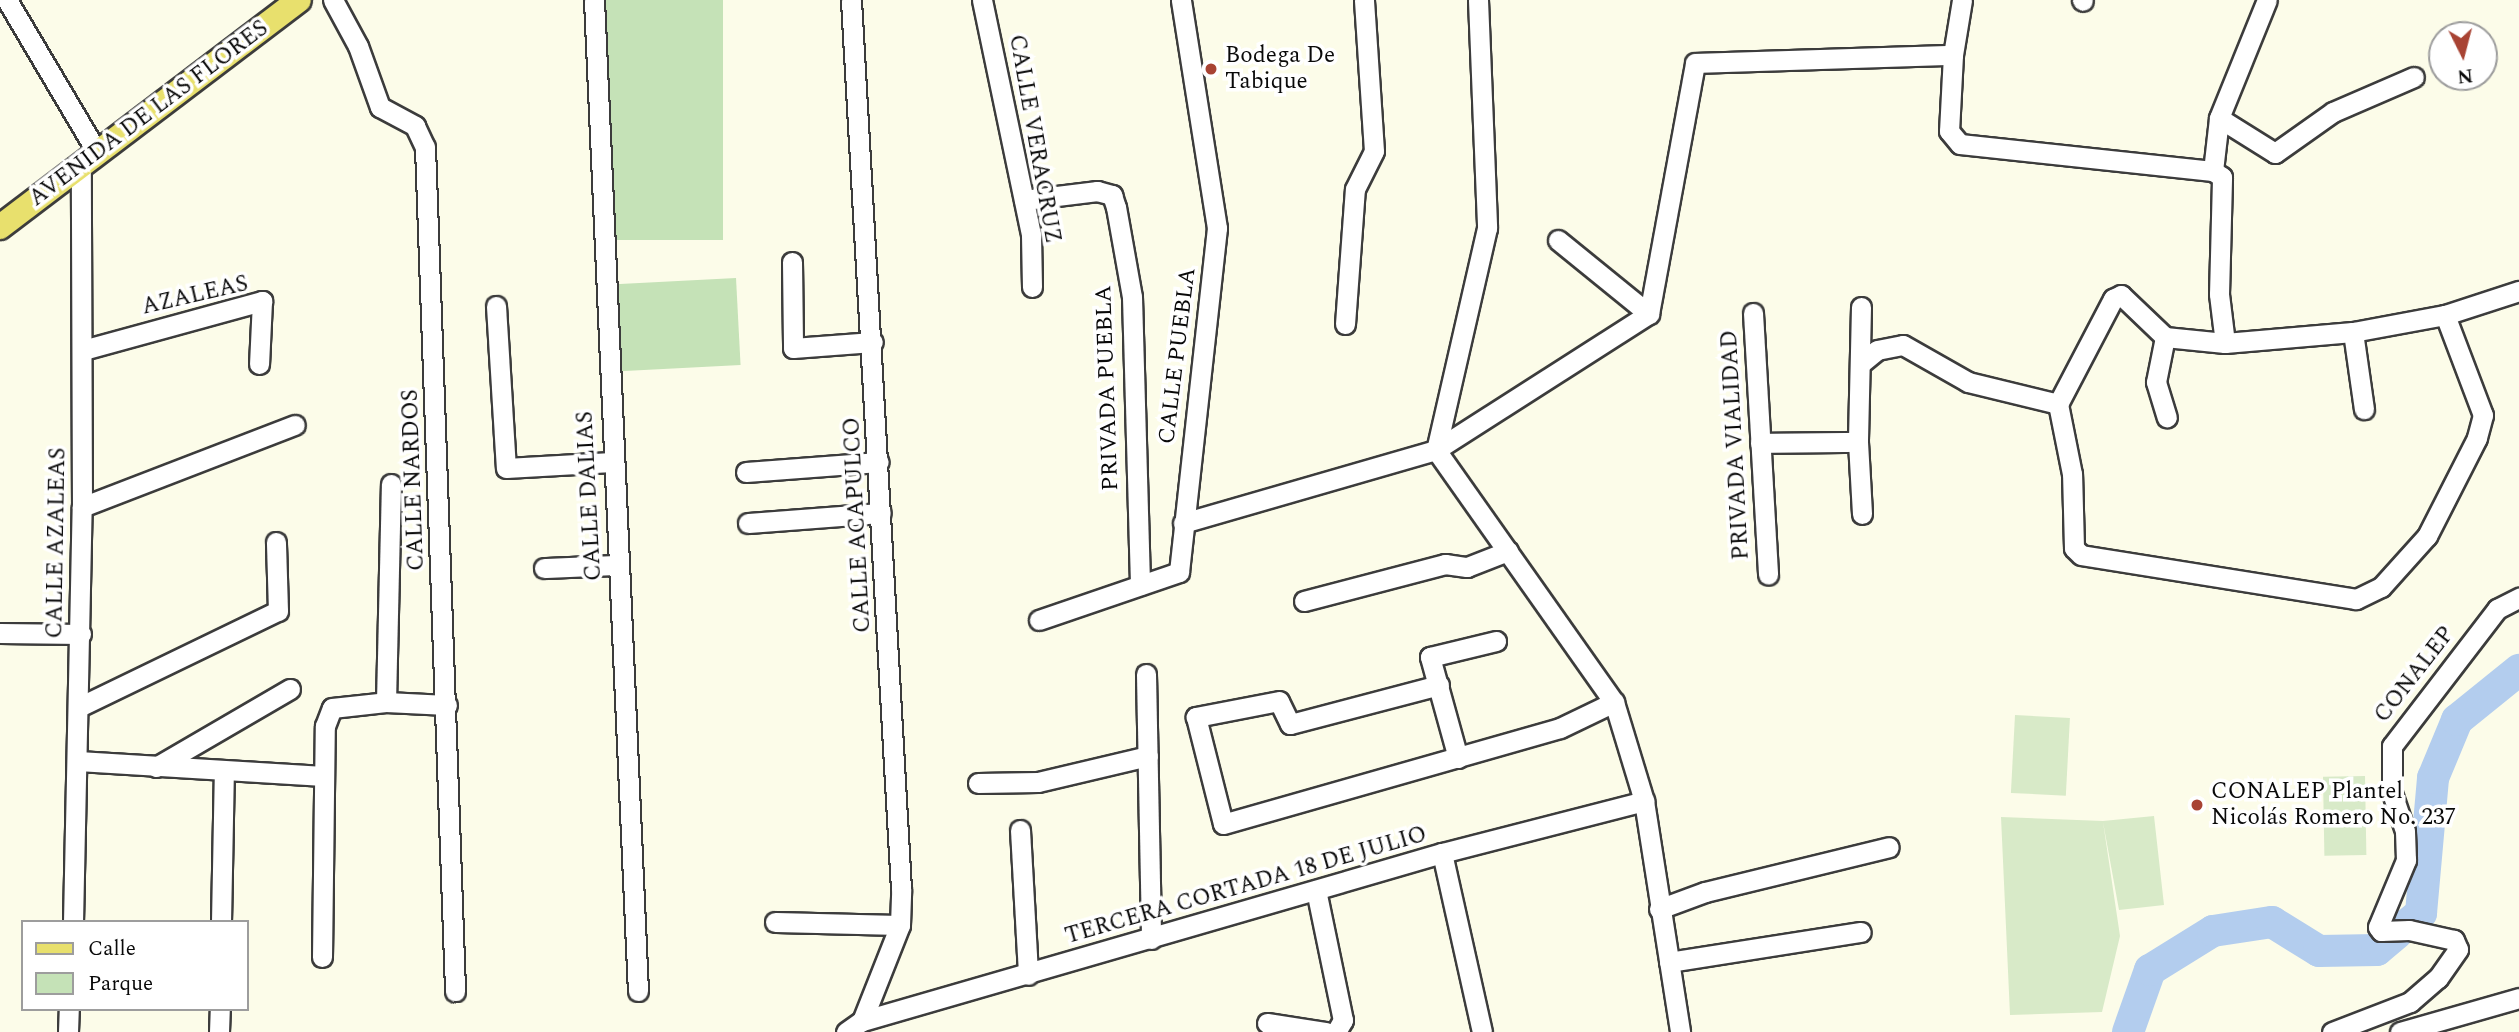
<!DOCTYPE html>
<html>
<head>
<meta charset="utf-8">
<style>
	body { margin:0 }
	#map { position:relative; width:2519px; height:1032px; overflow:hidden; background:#fcfce9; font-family:Spectral,serif }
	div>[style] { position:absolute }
	.green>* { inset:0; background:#c5e2b7; transform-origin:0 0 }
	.pitch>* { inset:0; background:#d8eac8; transform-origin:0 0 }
	.river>* { height:32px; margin:-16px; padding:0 16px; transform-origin:16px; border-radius:16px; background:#b3cdee }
	.roads { filter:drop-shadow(2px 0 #3c3c3c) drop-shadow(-2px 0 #3c3c3c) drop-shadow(0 2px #3c3c3c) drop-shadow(0 -2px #3c3c3c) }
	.minor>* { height:19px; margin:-9.5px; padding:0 9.5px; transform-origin:9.5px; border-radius:9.5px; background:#fff }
	.major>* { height:24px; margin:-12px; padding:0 12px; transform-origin:12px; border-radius:12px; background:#e8e06d }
	.dots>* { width:19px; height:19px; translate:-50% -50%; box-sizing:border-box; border:4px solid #fff; border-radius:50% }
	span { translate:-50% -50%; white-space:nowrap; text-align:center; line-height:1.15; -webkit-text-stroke:7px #fff; paint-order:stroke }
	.poi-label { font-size:23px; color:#090909 }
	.left { translate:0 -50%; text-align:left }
	.street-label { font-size:23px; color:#090909 }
	.legend { position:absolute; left:21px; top:920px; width:228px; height:91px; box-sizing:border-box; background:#fff; border:2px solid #9d9d9d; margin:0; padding:9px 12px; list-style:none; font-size:21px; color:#090909 }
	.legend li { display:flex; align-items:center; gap:14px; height:35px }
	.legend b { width:35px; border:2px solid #9d9d9d }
	.north { position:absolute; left:2428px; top:21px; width:70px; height:70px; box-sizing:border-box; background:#fff; border:2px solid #9d9d9d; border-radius:50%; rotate:174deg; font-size:19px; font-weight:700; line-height:28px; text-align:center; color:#090909 }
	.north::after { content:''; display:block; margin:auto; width:24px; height:32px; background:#a84333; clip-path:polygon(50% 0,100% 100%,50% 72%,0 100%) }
</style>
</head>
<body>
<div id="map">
	<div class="green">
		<i style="left:603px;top:0;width:120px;height:240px"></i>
		<i style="left:736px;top:278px;width:87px;height:121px;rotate:87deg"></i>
	</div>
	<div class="pitch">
		<i style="left:2015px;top:715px;width:55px;height:78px;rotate:3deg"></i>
		<i style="left:2365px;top:776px;width:79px;height:42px;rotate:89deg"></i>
		<i style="clip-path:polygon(2154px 816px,2164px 905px,2119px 910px,2103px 822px,2120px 936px,2102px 1012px,2010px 1015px,2001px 817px,2103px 821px)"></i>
	</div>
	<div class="river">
		<i style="left:2404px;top:927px;width:22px;rotate:-39deg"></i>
		<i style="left:2421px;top:913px;width:136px;rotate:-84.9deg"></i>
		<i style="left:2433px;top:778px;width:63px;rotate:-67.5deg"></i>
		<i style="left:2457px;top:720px;width:80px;rotate:-38.9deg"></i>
		<i style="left:2128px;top:1032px;width:66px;rotate:-70.5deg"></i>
		<i style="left:2150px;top:970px;width:74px;rotate:-31.8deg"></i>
		<i style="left:2213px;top:931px;width:60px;rotate:-8.7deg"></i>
		<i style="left:2272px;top:922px;width:55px;rotate:31.7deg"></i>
		<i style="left:2319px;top:951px;width:58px;rotate:-1deg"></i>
		<i style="left:2377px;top:950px;width:26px;rotate:-40deg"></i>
	</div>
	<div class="roads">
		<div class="minor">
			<i style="left:7px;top:0;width:177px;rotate:59.4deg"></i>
			<i style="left:333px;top:0;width:52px;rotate:61.5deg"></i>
			<i style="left:358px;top:46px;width:65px;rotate:70.2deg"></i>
			<i style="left:380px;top:107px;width:40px;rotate:28deg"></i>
			<i style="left:415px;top:126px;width:23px;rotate:65deg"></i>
			<i style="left:425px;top:147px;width:845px;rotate:87.96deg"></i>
			<i style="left:594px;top:0;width:992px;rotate:87.46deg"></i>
			<i style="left:982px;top:0;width:240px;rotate:78.2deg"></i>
			<i style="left:1031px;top:235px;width:52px;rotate:88.9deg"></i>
			<i style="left:1478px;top:0;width:228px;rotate:87.7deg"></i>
			<i style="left:1487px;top:228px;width:228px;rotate:102.9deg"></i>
			<i style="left:1436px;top:450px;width:309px;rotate:54.8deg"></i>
			<i style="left:1614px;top:702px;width:103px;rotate:73.1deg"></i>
			<i style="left:1644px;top:801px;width:234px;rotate:81.1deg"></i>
			<i style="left:1962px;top:0;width:56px;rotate:99.3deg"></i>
			<i style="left:1953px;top:55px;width:76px;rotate:93deg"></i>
			<i style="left:1949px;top:131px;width:17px;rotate:50deg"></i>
			<i style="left:1960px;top:144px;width:254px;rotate:6.1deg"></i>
			<i style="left:2082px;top:0;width:1px;rotate:45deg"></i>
			<i style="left:2219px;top:118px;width:66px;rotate:32deg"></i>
			<i style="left:2275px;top:153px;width:71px;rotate:-35.3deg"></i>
			<i style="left:2333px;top:112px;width:88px;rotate:-23.4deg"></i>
			<i style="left:1024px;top:200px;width:74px;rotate:-7deg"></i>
			<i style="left:1097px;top:191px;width:16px;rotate:15deg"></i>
			<i style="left:1112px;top:195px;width:13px;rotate:72deg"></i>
			<i style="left:1116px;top:207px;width:91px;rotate:79.9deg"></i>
			<i style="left:1132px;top:297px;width:288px;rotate:88.4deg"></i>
			<i style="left:1558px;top:240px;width:117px;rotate:39.1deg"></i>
			<i style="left:792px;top:262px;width:86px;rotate:89.3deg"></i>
			<i style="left:793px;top:348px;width:80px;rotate:-4.3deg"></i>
			<i style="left:496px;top:306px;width:162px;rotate:86.5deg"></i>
			<i style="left:506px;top:468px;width:106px;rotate:-3.2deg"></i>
			<i style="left:1861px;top:307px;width:135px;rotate:91.3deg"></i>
			<i style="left:1858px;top:442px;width:72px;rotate:86.8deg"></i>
			<i style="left:1753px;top:313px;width:262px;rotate:86.7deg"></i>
			<i style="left:2445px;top:315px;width:107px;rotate:69.2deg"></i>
			<i style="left:2483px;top:415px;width:24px;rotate:105deg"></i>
			<i style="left:2477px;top:438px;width:110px;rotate:117deg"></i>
			<i style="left:2427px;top:536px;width:69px;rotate:132deg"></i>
			<i style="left:2381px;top:587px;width:28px;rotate:154deg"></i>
			<i style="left:2356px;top:599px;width:278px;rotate:-170.9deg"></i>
			<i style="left:2081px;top:555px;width:10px;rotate:-135deg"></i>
			<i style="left:2074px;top:548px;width:74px;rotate:-91.5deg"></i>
			<i style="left:2072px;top:474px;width:71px;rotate:-101.3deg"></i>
			<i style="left:2058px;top:404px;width:119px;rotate:-62.4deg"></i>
			<i style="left:2113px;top:299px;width:9px;rotate:-27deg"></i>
			<i style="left:2121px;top:295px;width:61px;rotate:43.7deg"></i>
			<i style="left:2165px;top:337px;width:60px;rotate:5.7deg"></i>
			<i style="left:2225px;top:343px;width:128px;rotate:-4.9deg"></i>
			<i style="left:2353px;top:332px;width:94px;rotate:-10.5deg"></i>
			<i style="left:2445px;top:315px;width:78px;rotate:-18deg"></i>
			<i style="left:1345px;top:324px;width:135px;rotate:-85.8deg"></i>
			<i style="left:1355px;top:189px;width:42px;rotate:-63.4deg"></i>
			<i style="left:1374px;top:151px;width:151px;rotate:-93.8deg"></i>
			<i style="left:2353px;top:332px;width:78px;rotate:81.9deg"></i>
			<i style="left:2165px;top:337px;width:46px;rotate:101.3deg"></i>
			<i style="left:2156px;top:382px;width:37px;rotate:73deg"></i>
			<i style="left:2225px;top:343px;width:49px;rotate:-97deg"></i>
			<i style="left:2219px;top:294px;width:117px;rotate:-88.5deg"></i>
			<i style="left:2222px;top:177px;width:11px;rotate:-146deg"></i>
			<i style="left:2213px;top:171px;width:53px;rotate:-83.5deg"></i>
			<i style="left:2219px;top:118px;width:127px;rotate:-67.9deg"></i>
			<i style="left:83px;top:350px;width:186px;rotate:-15.3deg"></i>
			<i style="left:262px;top:301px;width:63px;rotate:92.7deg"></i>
			<i style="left:1860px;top:364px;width:22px;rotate:-39deg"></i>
			<i style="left:1877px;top:350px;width:26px;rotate:-11deg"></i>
			<i style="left:1903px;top:345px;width:75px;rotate:29.6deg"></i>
			<i style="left:1968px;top:382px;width:93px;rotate:13.7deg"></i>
			<i style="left:1760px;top:443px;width:98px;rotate:-0.6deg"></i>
			<i style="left:746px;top:472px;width:133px;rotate:-4.3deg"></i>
			<i style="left:82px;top:507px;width:228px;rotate:-21.1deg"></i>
			<i style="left:748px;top:523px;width:133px;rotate:-4.3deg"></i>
			<i style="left:1183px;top:523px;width:263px;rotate:-16.1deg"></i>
			<i style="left:1436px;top:450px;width:253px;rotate:-32.6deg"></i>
			<i style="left:1649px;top:314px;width:255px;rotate:-79.6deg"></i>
			<i style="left:1695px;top:63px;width:258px;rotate:-1.8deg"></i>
			<i style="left:544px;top:568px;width:73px;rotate:-2.4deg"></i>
			<i style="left:1304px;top:601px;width:146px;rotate:-14.7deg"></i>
			<i style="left:1445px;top:564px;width:22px;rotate:8deg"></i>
			<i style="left:1467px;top:567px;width:44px;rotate:-21.3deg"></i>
			<i style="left:1039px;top:620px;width:148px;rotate:-18.9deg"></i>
			<i style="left:1179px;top:572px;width:346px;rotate:-83.7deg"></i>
			<i style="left:1217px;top:228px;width:231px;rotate:-99deg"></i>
			<i style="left:0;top:633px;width:81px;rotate:0.7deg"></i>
			<i style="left:1146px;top:674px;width:265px;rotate:88.9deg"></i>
			<i style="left:1439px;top:685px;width:154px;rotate:165.3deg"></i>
			<i style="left:1290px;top:724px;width:25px;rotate:-116deg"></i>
			<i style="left:1279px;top:701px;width:85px;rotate:169.1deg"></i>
			<i style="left:1196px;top:717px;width:110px;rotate:75.8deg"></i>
			<i style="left:1223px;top:824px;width:350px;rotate:-15.9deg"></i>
			<i style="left:1560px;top:728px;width:60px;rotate:-25.7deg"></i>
			<i style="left:386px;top:702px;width:218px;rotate:-88.7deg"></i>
			<i style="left:79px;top:707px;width:221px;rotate:-25.8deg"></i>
			<i style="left:278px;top:611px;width:69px;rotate:-91.7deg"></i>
			<i style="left:1458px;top:758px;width:105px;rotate:-105.5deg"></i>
			<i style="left:1430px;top:657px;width:68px;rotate:-13.6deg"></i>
			<i style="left:78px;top:761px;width:246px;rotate:3.5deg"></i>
			<i style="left:156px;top:767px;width:155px;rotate:-30.2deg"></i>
			<i style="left:978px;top:783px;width:60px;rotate:-1deg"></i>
			<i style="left:1038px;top:782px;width:113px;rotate:-13.3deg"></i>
			<i style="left:1020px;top:830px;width:145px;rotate:86.8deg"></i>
			<i style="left:1442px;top:853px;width:183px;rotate:77.4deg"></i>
			<i style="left:1316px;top:890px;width:133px;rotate:78.3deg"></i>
			<i style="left:1343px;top:1020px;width:14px;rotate:120deg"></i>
			<i style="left:1659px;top:909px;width:49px;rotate:-20.3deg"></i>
			<i style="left:1705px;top:892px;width:189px;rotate:-13.7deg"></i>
			<i style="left:73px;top:922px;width:415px;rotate:-88.8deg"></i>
			<i style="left:82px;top:507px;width:341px;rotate:-90.2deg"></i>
			<i style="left:221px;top:922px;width:151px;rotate:-88.9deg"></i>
			<i style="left:775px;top:922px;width:125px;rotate:1.4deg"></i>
			<i style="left:322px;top:957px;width:231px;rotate:-89.3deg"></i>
			<i style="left:325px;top:726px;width:19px;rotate:-69deg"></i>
			<i style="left:332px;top:708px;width:54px;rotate:-6.3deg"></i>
			<i style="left:386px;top:702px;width:61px;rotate:2.8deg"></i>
			<i style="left:1669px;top:962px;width:194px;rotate:-8.9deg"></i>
			<i style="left:862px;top:1021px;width:604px;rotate:-16.15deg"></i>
			<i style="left:1442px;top:853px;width:209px;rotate:-14.4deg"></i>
			<i style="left:1267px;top:1023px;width:60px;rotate:8.7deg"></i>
			<i style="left:68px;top:1032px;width:23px;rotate:-88deg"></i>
			<i style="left:219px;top:1032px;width:23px;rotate:-88deg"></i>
			<i style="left:846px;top:1032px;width:19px;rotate:-35deg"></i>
			<i style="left:862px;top:1021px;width:103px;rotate:-68.4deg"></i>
			<i style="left:900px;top:925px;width:36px;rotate:-88deg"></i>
			<i style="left:901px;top:889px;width:890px;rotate:-93.22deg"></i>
			<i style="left:2332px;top:1032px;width:84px;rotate:-21deg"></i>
			<i style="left:2410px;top:1002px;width:37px;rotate:-41deg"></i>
			<i style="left:2438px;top:978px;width:35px;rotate:-55deg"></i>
			<i style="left:2458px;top:949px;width:10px;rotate:-114deg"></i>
			<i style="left:2454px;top:940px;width:46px;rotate:-167.5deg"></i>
			<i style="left:2409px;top:930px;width:28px;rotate:178deg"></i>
			<i style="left:2381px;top:931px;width:5px;rotate:-127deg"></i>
			<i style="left:2378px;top:927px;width:73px;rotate:-67.3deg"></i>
			<i style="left:2406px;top:860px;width:29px;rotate:-92deg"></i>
			<i style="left:2405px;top:831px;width:40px;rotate:-108.9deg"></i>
			<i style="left:2392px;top:793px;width:47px;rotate:-90deg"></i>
			<i style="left:2392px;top:746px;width:173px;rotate:-52.5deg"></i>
			<i style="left:2497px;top:609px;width:25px;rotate:-27deg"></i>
			<i style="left:2400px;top:1032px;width:124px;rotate:-15.9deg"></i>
		</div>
		<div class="major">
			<i style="left:0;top:227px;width:375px;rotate:-37.2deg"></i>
		</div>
	</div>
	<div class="dots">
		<i style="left:1211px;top:69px;background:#a84333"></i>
		<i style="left:2197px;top:805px;background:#a84333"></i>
	</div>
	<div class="poi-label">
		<span class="left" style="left:1225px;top:69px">Bodega De<br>Tabique</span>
		<span class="left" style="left:2211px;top:805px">CONALEP Plantel<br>Nicolás Romero No. 237</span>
	</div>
	<div class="street-label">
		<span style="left:149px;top:114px;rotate:-37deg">AVENIDA DE LAS FLORES</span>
		<span style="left:1034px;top:139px;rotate:80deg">CALLE VERACRUZ</span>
		<span style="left:195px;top:296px;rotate:-13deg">AZALEAS</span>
		<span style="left:1178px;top:356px;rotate:-83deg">CALLE PUEBLA</span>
		<span style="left:1108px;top:388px;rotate:-92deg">PRIVADA PUEBLA</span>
		<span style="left:1736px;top:445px;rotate:-93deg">PRIVADA VIALIDAD</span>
		<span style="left:414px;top:480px;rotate:-92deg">CALLE NARDOS</span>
		<span style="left:590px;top:496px;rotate:-93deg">CALLE DALIAS</span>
		<span style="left:858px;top:525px;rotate:-93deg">CALLE ACAPULCO</span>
		<span style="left:57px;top:543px;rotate:-89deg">CALLE AZALEAS</span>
		<span style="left:2415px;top:675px;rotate:-52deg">CONALEP</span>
		<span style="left:1246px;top:886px;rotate:-16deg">TERCERA CORTADA 18 DE JULIO</span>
	</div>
	<ul class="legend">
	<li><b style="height:9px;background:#e8e06d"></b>Calle</li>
	<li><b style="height:19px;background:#c5e2b7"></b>Parque</li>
	</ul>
	<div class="north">N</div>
</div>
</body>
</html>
